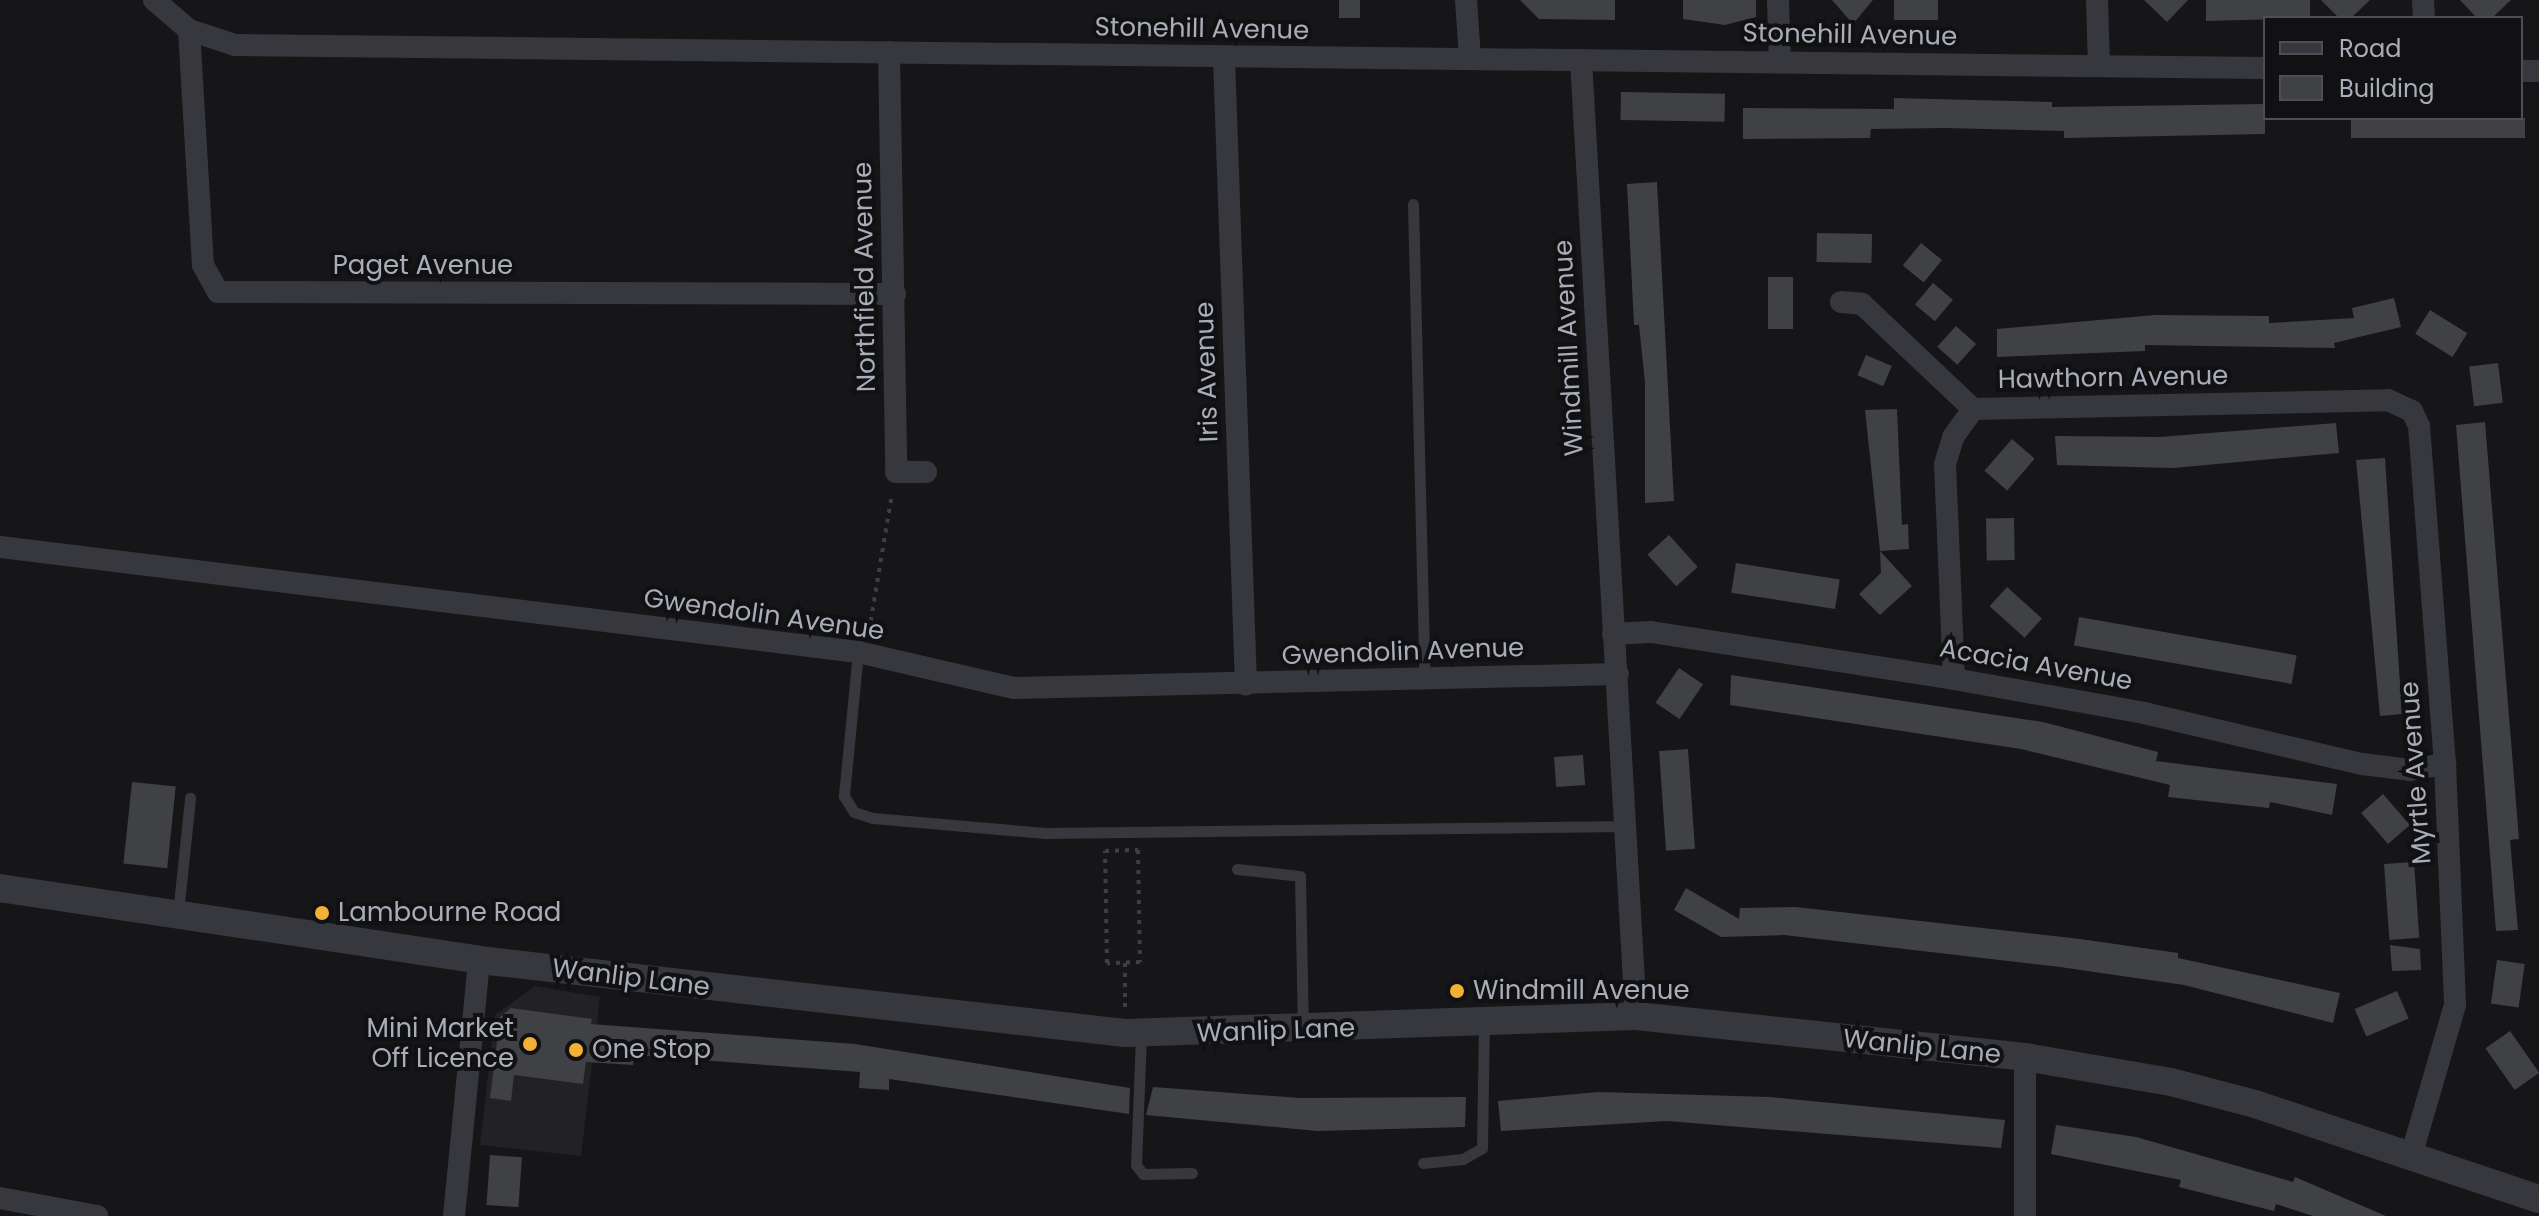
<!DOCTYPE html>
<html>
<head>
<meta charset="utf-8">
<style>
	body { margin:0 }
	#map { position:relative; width:2539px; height:1216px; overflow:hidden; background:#161618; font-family:Poppins,sans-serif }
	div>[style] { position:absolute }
	.built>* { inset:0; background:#222225 }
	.building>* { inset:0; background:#404145; transform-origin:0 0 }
	.path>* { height:4px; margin-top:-2px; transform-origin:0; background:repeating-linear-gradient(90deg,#3d3f44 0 4px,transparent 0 10px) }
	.service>* { height:11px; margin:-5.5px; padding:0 5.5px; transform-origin:5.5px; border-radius:5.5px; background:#37383d }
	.minor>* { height:22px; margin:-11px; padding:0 11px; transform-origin:11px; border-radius:11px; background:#37383d }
	.tertiary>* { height:28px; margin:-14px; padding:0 14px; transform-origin:14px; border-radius:14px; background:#37383d }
	.dots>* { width:22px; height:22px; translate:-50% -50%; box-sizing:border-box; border:4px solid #111113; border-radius:50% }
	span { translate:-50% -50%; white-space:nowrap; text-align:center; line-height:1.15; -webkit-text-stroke:8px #111113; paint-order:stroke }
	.street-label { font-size:26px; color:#a8adb8 }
	.poi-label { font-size:26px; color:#a8adb8 }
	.left { translate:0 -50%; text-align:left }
	.right { translate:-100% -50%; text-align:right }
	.legend { position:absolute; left:2263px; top:16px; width:260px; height:104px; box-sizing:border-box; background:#111113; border:2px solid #4d4f55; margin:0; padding:10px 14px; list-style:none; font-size:24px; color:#a8adb8 }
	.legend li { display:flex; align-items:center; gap:16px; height:40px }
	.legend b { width:40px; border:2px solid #4d4f55 }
</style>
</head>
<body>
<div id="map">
	<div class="built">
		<i style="clip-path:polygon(535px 986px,600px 997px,581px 1156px,480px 1145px,495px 1015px)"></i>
	</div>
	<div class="building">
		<i style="left:1339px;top:0;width:21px;height:18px"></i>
		<i style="clip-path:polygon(1520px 0,1615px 0,1615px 20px,1539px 19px)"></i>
		<i style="clip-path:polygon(1683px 0,1756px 0,1756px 17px,1725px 25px,1683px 19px)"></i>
		<i style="clip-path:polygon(1832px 0,1873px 0,1853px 24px)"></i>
		<i style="left:1894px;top:0;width:44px;height:20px"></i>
		<i style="clip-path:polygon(2144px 0,2188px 0,2167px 22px)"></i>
		<i style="clip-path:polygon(2206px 0,2310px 0,2310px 18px,2206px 21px)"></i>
		<i style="clip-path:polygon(2321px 0,2370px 0,2351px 18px,2339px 18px)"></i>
		<i style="clip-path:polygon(2460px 0,2511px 0,2492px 18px,2477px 18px)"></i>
		<i style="left:1621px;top:92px;width:104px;height:28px;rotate:1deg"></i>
		<i style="clip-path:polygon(1894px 98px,2052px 102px,2052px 107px,2265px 104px,2265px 134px,2064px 138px,2064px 131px,1945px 128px,1871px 129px,1870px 138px,1743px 139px,1743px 108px,1894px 109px)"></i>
		<i style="left:2351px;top:118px;width:174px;height:20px"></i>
		<i style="clip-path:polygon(1657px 182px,1674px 501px,1645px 503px,1645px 383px,1639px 325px,1634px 325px,1627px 184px)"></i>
		<i style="left:1817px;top:233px;width:55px;height:29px;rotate:1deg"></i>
		<i style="left:1921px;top:243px;width:27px;height:29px;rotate:39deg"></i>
		<i style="left:1768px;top:277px;width:25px;height:52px"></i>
		<i style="left:1933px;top:283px;width:26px;height:28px;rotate:40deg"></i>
		<i style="clip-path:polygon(2394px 298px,2401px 327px,2334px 343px,2335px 348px,2145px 345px,2145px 351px,1997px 357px,1997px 329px,2155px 315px,2269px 316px,2269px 323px,2354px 318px,2352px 308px)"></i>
		<i style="left:2430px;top:310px;width:44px;height:28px;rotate:32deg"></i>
		<i style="left:1956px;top:326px;width:27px;height:28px;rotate:42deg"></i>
		<i style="left:1866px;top:355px;width:28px;height:22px;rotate:23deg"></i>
		<i style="left:2498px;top:363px;width:40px;height:29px;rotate:83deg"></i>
		<i style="clip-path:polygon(1897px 409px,1902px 525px,1908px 524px,1909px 549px,1880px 551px,1865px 410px)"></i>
		<i style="clip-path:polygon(2485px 422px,2519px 839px,2510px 840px,2518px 930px,2496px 931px,2456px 425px)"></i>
		<i style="clip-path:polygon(2336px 423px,2339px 453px,2173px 468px,2057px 465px,2055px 436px,2160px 437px)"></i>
		<i style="left:2012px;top:439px;width:30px;height:42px;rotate:41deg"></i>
		<i style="clip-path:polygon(2385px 458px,2402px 714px,2380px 716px,2356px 460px)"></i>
		<i style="left:2014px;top:518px;width:42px;height:28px;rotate:89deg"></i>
		<i style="left:1669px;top:535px;width:43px;height:29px;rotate:48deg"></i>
		<i style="clip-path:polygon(1880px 551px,1912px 586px,1880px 615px,1859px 594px,1881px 573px)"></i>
		<i style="left:1736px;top:563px;width:105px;height:30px;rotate:9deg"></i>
		<i style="left:2007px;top:587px;width:47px;height:26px;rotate:42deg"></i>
		<i style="left:2079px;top:617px;width:221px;height:29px;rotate:10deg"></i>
		<i style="left:1679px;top:668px;width:29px;height:42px;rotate:34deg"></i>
		<i style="clip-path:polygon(1731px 675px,2043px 722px,2158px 752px,2156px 761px,2337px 784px,2332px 815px,2270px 802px,2269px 808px,2168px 797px,2170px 785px,2021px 749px,1730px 705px)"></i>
		<i style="left:1688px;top:749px;width:100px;height:29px;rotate:86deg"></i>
		<i style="left:1583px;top:755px;width:30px;height:29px;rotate:86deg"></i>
		<i style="left:132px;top:782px;width:44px;height:82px;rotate:6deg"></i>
		<i style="left:2383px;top:794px;width:41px;height:29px;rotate:49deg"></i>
		<i style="left:2414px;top:862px;width:76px;height:30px;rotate:86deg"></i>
		<i style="clip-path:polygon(1686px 888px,1739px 919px,1740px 908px,1796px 907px,2080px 939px,2178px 953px,2178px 958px,2340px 993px,2333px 1023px,2184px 985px,2060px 967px,1784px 935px,1721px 937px,1674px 910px)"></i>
		<i style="clip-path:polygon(2390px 945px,2420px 949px,2421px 970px,2392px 971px)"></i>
		<i style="left:2497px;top:960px;width:28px;height:44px;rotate:8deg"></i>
		<i style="left:2397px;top:991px;width:30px;height:46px;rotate:67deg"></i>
		<i style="clip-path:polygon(511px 1008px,592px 1019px,591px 1024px,855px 1044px,1130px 1088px,1129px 1114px,889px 1079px,889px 1090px,859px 1088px,860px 1072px,634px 1055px,633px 1065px,586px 1062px,583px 1084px,514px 1075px,511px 1101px,490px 1098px,500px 1017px)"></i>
		<i style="left:2510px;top:1031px;width:51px;height:30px;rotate:55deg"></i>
		<i style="clip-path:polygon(1153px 1087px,1300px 1098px,1466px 1097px,1465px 1127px,1317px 1131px,1146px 1115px)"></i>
		<i style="clip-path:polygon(1598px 1092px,1770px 1097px,2005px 1120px,2001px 1148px,1667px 1121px,1501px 1131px,1498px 1101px)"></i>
		<i style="clip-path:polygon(2056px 1125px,2136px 1137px,2293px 1182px,2295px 1177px,2386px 1216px,2313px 1216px,2276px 1204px,2274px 1211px,2179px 1187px,2181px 1180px,2051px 1154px)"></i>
		<i style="left:490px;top:1155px;width:32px;height:50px;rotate:4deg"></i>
	</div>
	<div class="path">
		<i style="left:869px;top:631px;width:139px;rotate:-80.5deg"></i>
		<i style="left:1138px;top:850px;width:112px;rotate:89deg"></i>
		<i style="left:1140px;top:962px;width:33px;rotate:178deg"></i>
		<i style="left:1107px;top:963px;width:112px;rotate:-91deg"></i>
		<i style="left:1105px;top:851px;width:33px;rotate:-2deg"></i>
		<i style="left:1125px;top:963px;width:45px;rotate:90deg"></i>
	</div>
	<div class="service">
		<i style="left:1413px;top:204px;width:476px;rotate:88.6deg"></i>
		<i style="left:858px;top:652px;width:145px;rotate:95.6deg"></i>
		<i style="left:844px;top:796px;width:19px;rotate:58deg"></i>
		<i style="left:854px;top:812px;width:20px;rotate:18deg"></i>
		<i style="left:873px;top:818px;width:173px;rotate:5deg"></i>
		<i style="left:1045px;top:833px;width:581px;rotate:-0.69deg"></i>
		<i style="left:1237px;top:869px;width:63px;rotate:6.3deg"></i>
		<i style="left:1300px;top:876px;width:150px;rotate:88.9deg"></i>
		<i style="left:178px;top:913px;width:116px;rotate:-84deg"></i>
		<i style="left:1141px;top:1035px;width:130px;rotate:92.2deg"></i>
		<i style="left:1136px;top:1165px;width:11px;rotate:52deg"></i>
		<i style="left:1143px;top:1174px;width:49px;rotate:-1.2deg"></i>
		<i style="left:1423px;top:1163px;width:40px;rotate:-5.7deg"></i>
		<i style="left:1463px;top:1159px;width:22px;rotate:-30deg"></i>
		<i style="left:1482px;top:1148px;width:126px;rotate:-89.1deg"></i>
	</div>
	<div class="minor">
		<i style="left:154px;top:0;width:46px;rotate:40.6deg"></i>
		<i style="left:189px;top:30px;width:48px;rotate:18.1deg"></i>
		<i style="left:235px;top:45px;width:2030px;rotate:0.65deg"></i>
		<i style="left:1466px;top:0;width:59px;rotate:86.1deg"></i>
		<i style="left:1778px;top:0;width:62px;rotate:88.2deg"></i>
		<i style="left:2097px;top:0;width:66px;rotate:88.3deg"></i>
		<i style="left:2423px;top:0;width:18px;rotate:87deg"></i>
		<i style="left:189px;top:30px;width:235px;rotate:86.6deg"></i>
		<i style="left:203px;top:265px;width:31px;rotate:61deg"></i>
		<i style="left:218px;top:292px;width:677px;rotate:0.17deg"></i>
		<i style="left:889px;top:52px;width:420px;rotate:89deg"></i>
		<i style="left:896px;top:472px;width:30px"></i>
		<i style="left:1224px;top:58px;width:627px;rotate:87.99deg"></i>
		<i style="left:1581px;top:60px;width:958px;rotate:86.71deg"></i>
		<i style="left:2521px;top:71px;width:18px"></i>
		<i style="left:1841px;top:302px;width:21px;rotate:5deg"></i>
		<i style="left:1862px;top:304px;width:153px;rotate:43.4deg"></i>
		<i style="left:0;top:547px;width:864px;rotate:6.98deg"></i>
		<i style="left:858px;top:652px;width:160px;rotate:13deg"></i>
		<i style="left:1014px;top:688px;width:604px;rotate:-1.33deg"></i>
		<i style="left:1613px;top:634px;width:38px;rotate:-3deg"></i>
		<i style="left:1651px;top:632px;width:307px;rotate:8.8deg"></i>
		<i style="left:1954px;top:679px;width:193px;rotate:10.1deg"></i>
		<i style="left:2144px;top:713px;width:224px;rotate:13.2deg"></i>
		<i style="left:2362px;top:764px;width:48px;rotate:7.1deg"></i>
		<i style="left:2410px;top:770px;width:36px;rotate:-10deg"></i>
		<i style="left:1954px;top:679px;width:215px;rotate:-92.4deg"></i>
		<i style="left:1945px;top:464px;width:28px;rotate:-73deg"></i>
		<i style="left:1953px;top:437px;width:34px;rotate:-54deg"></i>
		<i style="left:1973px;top:409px;width:415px;rotate:-1.2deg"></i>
		<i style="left:2388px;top:400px;width:26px;rotate:25deg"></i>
		<i style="left:2412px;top:411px;width:17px;rotate:65deg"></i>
		<i style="left:2419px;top:426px;width:339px;rotate:85.6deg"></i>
		<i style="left:2445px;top:764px;width:241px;rotate:87.6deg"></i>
		<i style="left:2455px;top:1005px;width:154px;rotate:106.2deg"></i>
		<i style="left:0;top:1198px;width:99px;rotate:10.5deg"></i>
		<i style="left:454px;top:1216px;width:257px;rotate:-84.4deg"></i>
		<i style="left:2025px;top:1216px;width:159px;rotate:-90deg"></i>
	</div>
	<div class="tertiary">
		<i style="left:0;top:888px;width:484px;rotate:8.5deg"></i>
		<i style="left:479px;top:960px;width:650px;rotate:6.45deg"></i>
		<i style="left:1125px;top:1033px;width:511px;rotate:-1.91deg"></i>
		<i style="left:1636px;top:1016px;width:391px;rotate:6deg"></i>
		<i style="left:2025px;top:1057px;width:148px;rotate:9.7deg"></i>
		<i style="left:2171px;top:1082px;width:87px;rotate:14.7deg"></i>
		<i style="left:2255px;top:1104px;width:299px;rotate:18.5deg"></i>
	</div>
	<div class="dots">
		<i style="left:322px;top:913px;background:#f2b134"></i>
		<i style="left:1457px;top:991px;background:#f2b134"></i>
		<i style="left:530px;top:1044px;background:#f2b134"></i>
		<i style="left:576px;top:1050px;background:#f2b134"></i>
	</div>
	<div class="street-label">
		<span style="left:1202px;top:29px;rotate:1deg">Stonehill Avenue</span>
		<span style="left:1850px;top:35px;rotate:1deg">Stonehill Avenue</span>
		<span style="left:423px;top:266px">Paget Avenue</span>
		<span style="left:865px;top:277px;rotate:-91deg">Northfield Avenue</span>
		<span style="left:1569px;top:348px;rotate:-93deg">Windmill Avenue</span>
		<span style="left:1207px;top:372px;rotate:-92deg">Iris Avenue</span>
		<span style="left:2113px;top:378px;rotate:-1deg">Hawthorn Avenue</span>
		<span style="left:764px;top:615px;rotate:8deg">Gwendolin Avenue</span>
		<span style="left:1403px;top:652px;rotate:-2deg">Gwendolin Avenue</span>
		<span style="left:2036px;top:665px;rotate:10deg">Acacia Avenue</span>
		<span style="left:2416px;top:773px;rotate:-94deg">Myrtle Avenue</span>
		<span style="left:631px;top:978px;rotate:7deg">Wanlip Lane</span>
		<span style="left:1276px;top:1031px;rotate:-2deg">Wanlip Lane</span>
		<span style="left:1922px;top:1047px;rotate:6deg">Wanlip Lane</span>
	</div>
	<div class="poi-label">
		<span class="left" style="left:338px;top:913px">Lambourne Road</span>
		<span class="left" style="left:1473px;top:991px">Windmill Avenue</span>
		<span class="right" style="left:514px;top:1044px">Mini Market<br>Off Licence</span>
		<span class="left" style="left:592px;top:1050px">One Stop</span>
	</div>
	<ul class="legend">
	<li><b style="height:10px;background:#37383d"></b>Road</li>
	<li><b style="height:22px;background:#404145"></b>Building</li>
	</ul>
</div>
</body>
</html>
